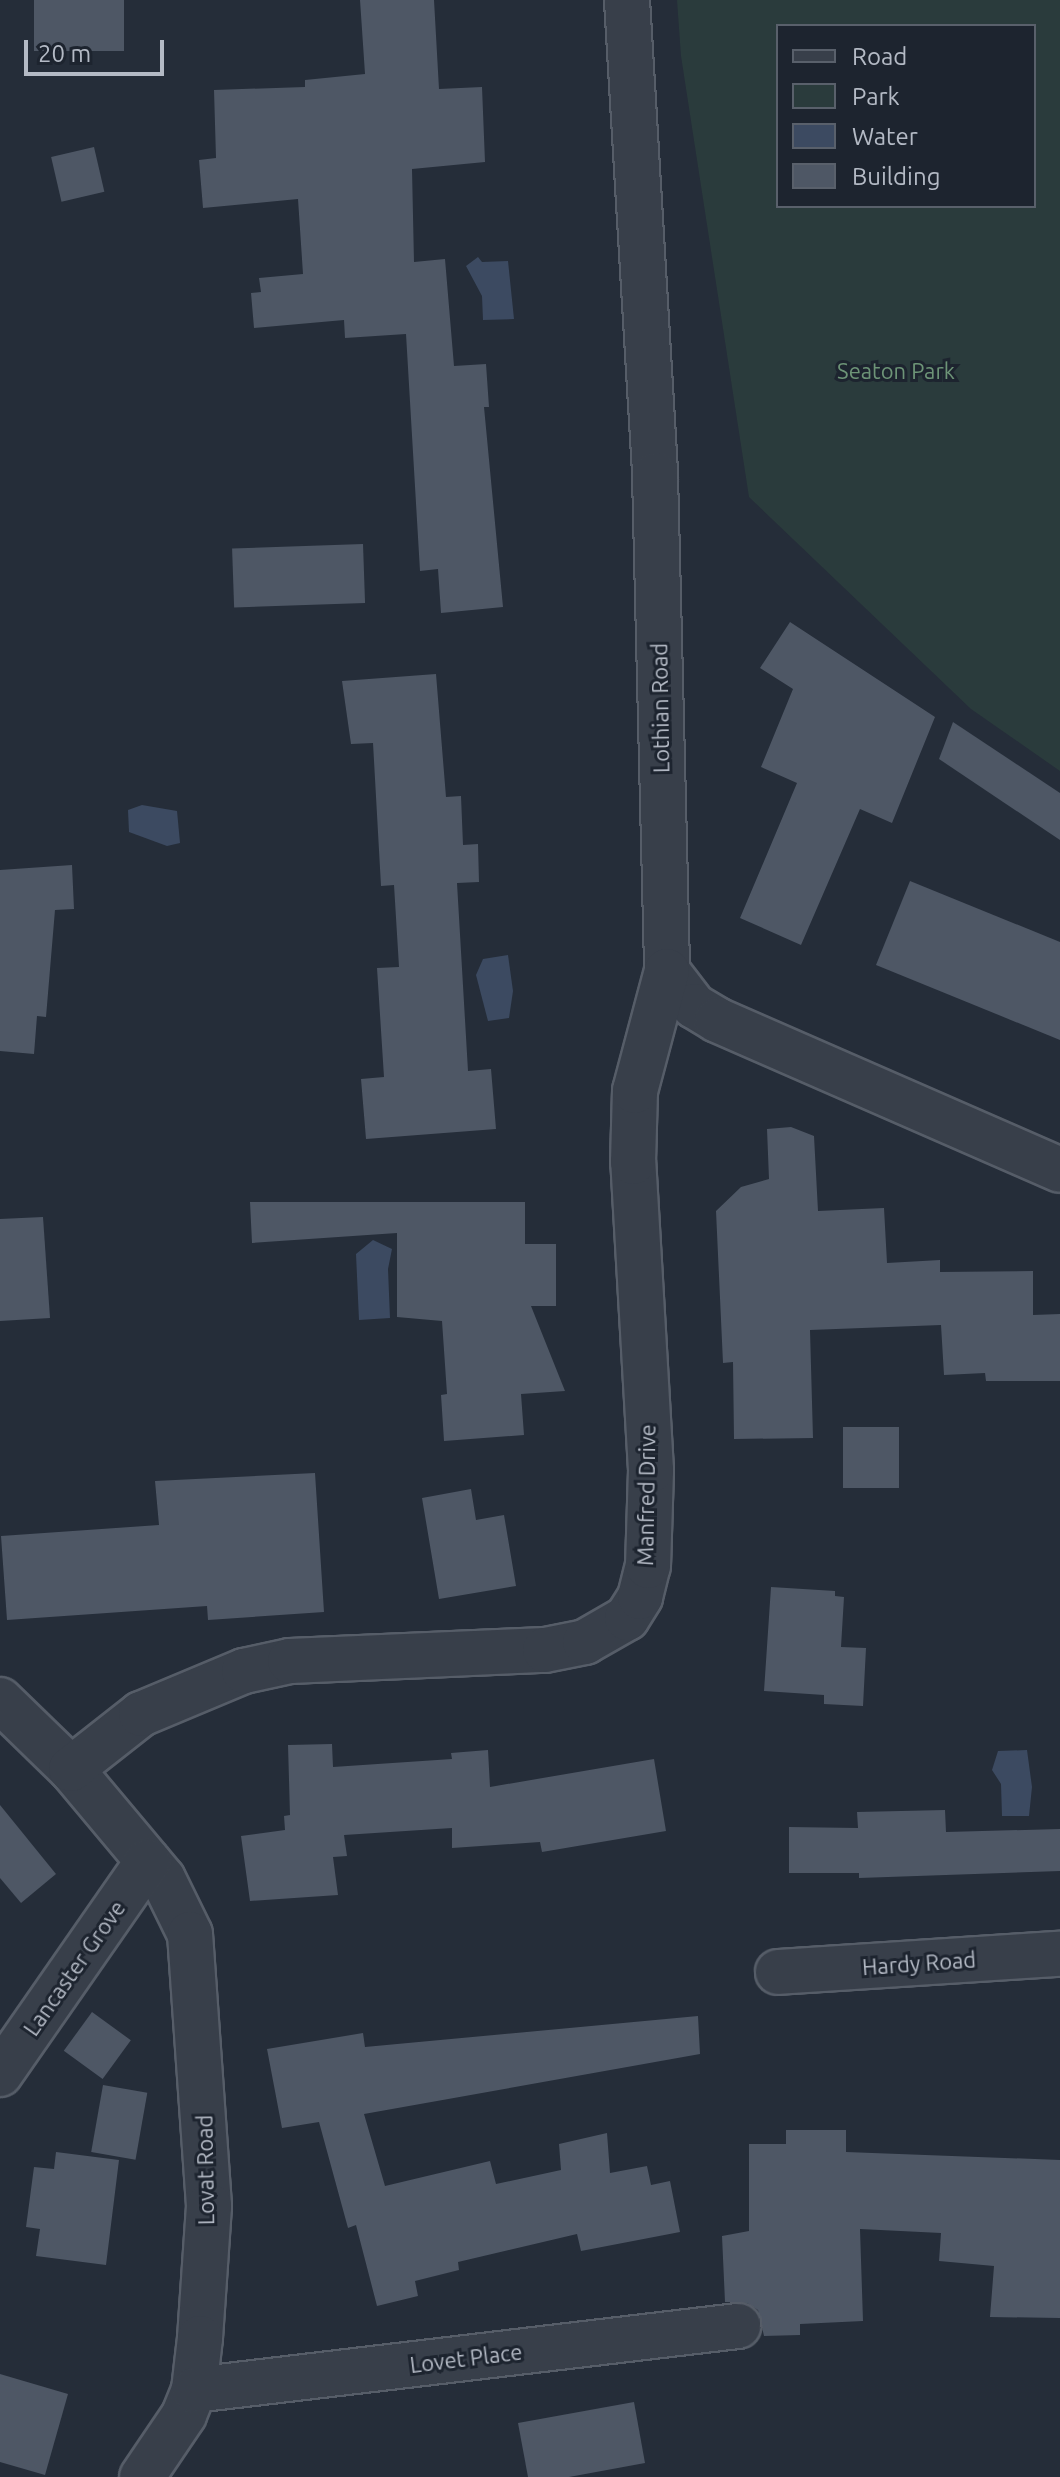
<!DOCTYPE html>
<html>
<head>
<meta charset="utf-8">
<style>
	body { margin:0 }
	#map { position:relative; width:1060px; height:2477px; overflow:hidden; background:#252d39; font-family:Ubuntu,sans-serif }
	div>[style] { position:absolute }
	.green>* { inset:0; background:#2a3b3c }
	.water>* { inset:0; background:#3c4a61 }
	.building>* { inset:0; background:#4e5765; transform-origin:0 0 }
	.roads { filter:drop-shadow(2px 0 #565d68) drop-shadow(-2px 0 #565d68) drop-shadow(0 2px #565d68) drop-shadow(0 -2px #565d68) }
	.street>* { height:44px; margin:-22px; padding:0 22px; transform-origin:22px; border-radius:22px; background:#383f4a }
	span { translate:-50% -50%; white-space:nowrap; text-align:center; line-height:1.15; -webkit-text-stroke:6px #1d242f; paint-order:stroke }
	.park-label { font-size:22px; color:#6d9477 }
	.street-label { font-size:22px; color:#b4bac5 }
	.legend { position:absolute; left:776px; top:24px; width:260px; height:184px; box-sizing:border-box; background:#1d242f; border:2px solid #59606b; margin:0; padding:10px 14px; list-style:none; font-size:24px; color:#b4bac5 }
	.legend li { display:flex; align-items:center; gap:16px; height:40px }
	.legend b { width:40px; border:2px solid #59606b }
	.scale { position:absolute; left:24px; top:40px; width:140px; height:36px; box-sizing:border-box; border:4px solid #b4bac5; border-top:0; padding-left:10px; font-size:24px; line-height:28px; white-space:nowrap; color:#b4bac5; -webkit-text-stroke:6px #1d242f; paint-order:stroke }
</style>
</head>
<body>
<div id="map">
	<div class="green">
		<i style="clip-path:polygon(evenodd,677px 0,1060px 0,1060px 771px,971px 709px,749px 497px,681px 56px,677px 0,778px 26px,1034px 26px,1034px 206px,778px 206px,778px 26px)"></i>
	</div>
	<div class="water">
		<i style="clip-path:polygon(478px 257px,482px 262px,508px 261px,514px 319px,483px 320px,482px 296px,466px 266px)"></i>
		<i style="clip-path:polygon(142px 805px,177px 811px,180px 843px,167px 846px,129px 832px,128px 810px)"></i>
		<i style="clip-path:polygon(508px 955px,513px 991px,509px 1018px,488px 1021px,476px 975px,483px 959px)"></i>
		<i style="clip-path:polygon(373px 1240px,392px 1249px,388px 1269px,390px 1318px,359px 1320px,356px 1254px)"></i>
		<i style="clip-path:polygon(1027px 1750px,1032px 1787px,1029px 1816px,1002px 1816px,1001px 1784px,992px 1770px,998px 1751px)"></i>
	</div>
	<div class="building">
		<i style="left:34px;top:0;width:90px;height:51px"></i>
		<i style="clip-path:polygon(360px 0,434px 0,439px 89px,482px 87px,485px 162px,412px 169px,414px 262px,445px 259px,454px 366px,486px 364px,489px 407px,484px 407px,503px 607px,441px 613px,438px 569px,420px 571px,406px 334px,345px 338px,344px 320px,254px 328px,251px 293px,261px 292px,259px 278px,303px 274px,298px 199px,203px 208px,199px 160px,216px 158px,214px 90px,305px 87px,305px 80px,365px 74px)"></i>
		<i style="left:94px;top:147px;width:46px;height:44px;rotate:77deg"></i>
		<i style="left:363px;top:544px;width:59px;height:131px;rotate:88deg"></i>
		<i style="clip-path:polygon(790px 622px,935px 717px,892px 823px,860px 809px,801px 945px,740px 918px,797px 783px,761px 767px,793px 689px,760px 668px)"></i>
		<i style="clip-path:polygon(436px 674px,446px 797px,461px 796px,463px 845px,478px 844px,479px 882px,457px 883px,468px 1071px,491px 1069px,496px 1129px,366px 1139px,361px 1079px,384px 1077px,377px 968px,399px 967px,394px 885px,381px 886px,373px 743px,351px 744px,342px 681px)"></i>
		<i style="clip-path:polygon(953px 722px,1060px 793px,1060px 840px,939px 759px)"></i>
		<i style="clip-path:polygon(72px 865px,74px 909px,55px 910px,46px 1017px,37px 1016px,34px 1054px,0 1051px,0 870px)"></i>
		<i style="clip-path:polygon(910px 881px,1060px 942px,1060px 1040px,876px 965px)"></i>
		<i style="clip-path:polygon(791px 1127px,814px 1136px,818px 1211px,884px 1208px,887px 1263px,940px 1260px,940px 1272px,1033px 1271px,1033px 1315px,1060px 1314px,1060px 1381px,986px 1381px,985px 1373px,944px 1375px,941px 1325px,810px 1330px,813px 1438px,734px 1439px,733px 1362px,723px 1363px,716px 1211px,741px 1187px,769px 1179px,767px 1129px)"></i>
		<i style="clip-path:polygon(250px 1202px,525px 1202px,525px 1244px,556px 1244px,556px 1306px,531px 1306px,565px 1391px,521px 1394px,524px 1435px,444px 1441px,441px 1395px,447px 1394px,442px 1321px,397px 1317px,397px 1233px,252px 1243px)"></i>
		<i style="clip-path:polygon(43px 1217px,50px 1318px,0 1321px,0 1219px)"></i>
		<i style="left:843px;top:1427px;width:56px;height:61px"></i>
		<i style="clip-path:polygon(315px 1473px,324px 1612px,208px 1620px,207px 1606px,7px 1620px,1px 1536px,159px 1525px,155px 1481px)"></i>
		<i style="clip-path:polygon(471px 1489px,476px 1520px,504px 1515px,516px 1586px,439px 1599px,422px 1498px)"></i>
		<i style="clip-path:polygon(771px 1587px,835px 1591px,835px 1596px,844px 1597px,841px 1647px,866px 1648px,863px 1706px,824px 1704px,824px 1695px,764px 1691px)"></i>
		<i style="clip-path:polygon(332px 1744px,333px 1767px,452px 1759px,451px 1753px,488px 1750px,490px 1787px,654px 1759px,666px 1831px,542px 1852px,540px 1842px,452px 1848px,452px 1828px,344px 1835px,347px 1856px,333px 1857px,338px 1895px,250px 1901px,241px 1836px,285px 1830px,284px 1816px,290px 1815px,288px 1745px)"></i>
		<i style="clip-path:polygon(0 1805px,56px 1874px,21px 1903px,0 1878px)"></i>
		<i style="clip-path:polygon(945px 1810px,946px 1832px,1060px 1829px,1060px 1871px,859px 1878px,859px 1873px,789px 1873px,789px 1827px,858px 1828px,857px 1812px)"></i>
		<i style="left:92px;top:2012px;width:48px;height:48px;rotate:36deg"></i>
		<i style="clip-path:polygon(698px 2016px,700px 2054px,364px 2114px,385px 2186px,490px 2161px,496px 2184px,561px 2170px,559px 2144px,607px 2133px,610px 2173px,647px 2166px,651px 2185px,670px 2181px,680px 2232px,581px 2251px,577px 2234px,458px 2262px,459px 2270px,415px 2281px,418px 2296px,377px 2306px,356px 2225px,348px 2228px,319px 2122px,282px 2128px,267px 2049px,363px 2033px,365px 2047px)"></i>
		<i style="left:103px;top:2085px;width:45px;height:68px;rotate:10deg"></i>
		<i style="clip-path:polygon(786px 2130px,846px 2130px,846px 2152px,1060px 2160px,1060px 2318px,990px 2317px,994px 2266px,939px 2261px,941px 2233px,860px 2229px,863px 2321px,800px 2324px,800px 2335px,764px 2336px,758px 2310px,747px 2303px,725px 2302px,722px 2236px,749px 2231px,749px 2144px,786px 2144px)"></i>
		<i style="clip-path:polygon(56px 2152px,119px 2160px,106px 2265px,36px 2256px,40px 2229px,26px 2227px,34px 2167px,54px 2169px)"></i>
		<i style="clip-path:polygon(0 2374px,68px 2394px,45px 2475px,0 2462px)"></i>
		<i style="clip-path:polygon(634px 2402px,645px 2463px,569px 2477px,528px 2477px,518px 2423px)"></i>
	</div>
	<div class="roads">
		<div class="street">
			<i style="left:627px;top:0;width:476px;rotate:86.6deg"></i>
			<i style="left:655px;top:475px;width:496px;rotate:88.6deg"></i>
			<i style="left:667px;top:971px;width:44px;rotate:52.4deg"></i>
			<i style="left:694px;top:1006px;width:27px;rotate:31deg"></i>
			<i style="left:717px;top:1020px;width:374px;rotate:23.6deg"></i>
			<i style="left:0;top:1700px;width:99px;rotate:44.2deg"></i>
			<i style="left:71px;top:1769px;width:143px;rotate:50.1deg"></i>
			<i style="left:163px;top:1879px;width:61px;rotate:63.9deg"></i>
			<i style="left:190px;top:1934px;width:273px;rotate:86deg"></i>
			<i style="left:209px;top:2206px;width:132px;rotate:93.9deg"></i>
			<i style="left:200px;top:2338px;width:52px;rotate:96.6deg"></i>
			<i style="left:194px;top:2390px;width:27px;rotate:112deg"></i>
			<i style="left:184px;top:2415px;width:75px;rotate:124.1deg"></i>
			<i style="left:71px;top:1769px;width:89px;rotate:-38.2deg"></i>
			<i style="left:141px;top:1714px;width:112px;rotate:-22.7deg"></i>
			<i style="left:244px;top:1671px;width:47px;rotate:-12.3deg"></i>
			<i style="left:290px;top:1661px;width:255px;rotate:-2.5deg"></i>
			<i style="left:545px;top:1650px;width:41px;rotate:-11.3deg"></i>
			<i style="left:585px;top:1642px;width:48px;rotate:-29.7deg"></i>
			<i style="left:627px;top:1618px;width:25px;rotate:-58deg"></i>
			<i style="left:640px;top:1597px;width:32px;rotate:-76deg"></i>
			<i style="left:648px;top:1566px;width:96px;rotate:-88.2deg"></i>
			<i style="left:651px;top:1470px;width:309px;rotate:-93.3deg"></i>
			<i style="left:633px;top:1162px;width:71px;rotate:-88.4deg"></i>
			<i style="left:635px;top:1091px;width:124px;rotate:-75.1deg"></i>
			<i style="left:778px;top:1972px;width:283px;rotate:-3.7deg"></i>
			<i style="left:0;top:2074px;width:259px;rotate:-55.2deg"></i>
			<i style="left:194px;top:2390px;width:548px;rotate:-6.71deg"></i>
		</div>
	</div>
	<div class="park-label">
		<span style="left:896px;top:371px">Seaton Park</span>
	</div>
	<div class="street-label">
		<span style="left:660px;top:708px;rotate:-91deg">Lothian Road</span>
		<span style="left:646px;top:1495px;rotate:-89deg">Manfred Drive</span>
		<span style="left:919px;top:1963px;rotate:-4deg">Hardy Road</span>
		<span style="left:74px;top:1968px;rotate:-55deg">Lancaster Grove</span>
		<span style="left:205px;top:2170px;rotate:-91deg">Lovat Road</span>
		<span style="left:466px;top:2358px;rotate:-7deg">Lovet Place</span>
	</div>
	<ul class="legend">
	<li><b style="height:10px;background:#383f4a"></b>Road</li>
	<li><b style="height:22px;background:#2a3b3c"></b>Park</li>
	<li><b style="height:22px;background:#3c4a61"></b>Water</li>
	<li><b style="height:22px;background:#4e5765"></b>Building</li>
	</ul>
	<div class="scale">20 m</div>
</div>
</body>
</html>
